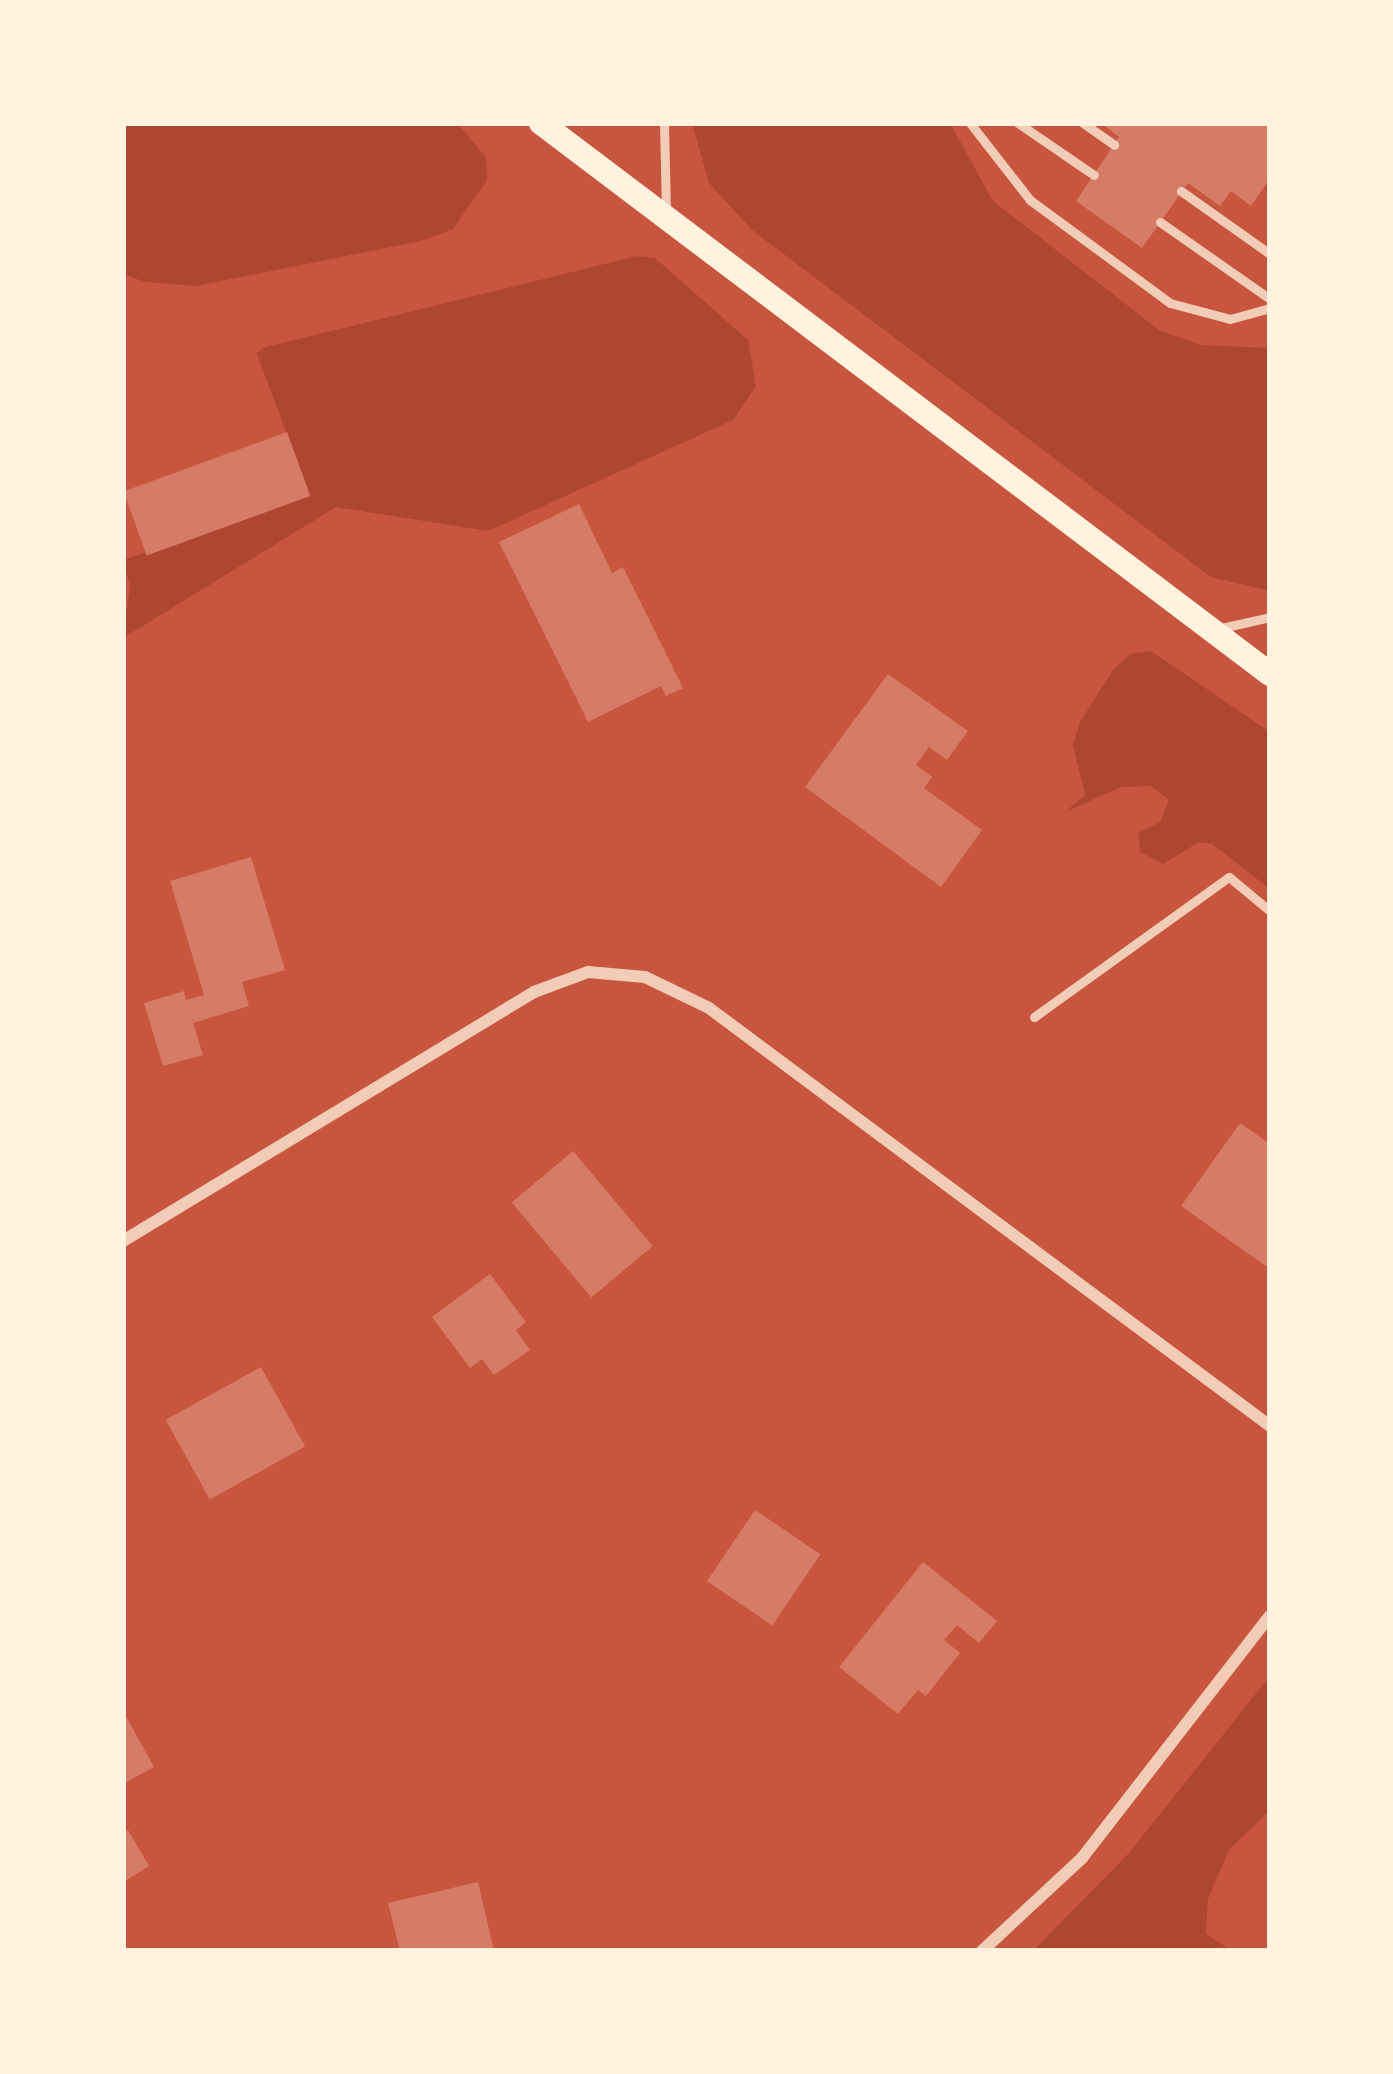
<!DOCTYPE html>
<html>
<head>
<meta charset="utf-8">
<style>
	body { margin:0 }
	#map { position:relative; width:1393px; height:2074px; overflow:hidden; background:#c8553d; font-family:"Open Sans",sans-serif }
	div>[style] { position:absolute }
	.green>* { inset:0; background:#ae4732 }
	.building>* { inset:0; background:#d67c66; transform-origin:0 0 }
	.service>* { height:9px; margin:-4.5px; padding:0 4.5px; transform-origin:4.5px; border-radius:4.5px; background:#f1ccb7 }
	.minor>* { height:12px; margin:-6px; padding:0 6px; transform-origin:6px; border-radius:6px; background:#f1ccb7 }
	.secondary>* { height:24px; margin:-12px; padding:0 12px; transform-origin:12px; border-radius:12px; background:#fff3e0 }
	span { translate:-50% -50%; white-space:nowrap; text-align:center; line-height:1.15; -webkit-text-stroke:9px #fff3e0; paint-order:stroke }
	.frame { position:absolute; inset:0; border:126px solid #fff3e0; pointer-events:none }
</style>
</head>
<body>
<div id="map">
	<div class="green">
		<i style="clip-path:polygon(123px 123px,457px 123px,486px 157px,487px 180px,453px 229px,421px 241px,196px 286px,145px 282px,123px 274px)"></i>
		<i style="clip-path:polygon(692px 123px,950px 123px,993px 201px,1159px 330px,1201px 345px,1270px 348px,1270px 591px,1211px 577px,752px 230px,709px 183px)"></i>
		<i style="clip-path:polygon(637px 256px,655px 258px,748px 340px,756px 386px,733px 420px,488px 531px,336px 507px,123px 638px,130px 586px,123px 560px,310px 496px,257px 354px,262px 348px)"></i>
		<i style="clip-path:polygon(1151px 651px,1270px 732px,1270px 889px,1212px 844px,1199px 842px,1163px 864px,1140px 852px,1138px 833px,1160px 822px,1169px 800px,1151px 786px,1121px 787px,1065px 812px,1085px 795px,1073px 745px,1080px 722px,1113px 670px,1130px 654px)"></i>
		<i style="clip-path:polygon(1270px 1676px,1270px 1810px,1229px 1850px,1208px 1899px,1206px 1934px,1232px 1951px,1033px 1951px,1129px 1853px)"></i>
	</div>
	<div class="building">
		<i style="clip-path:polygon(1101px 123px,1270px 123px,1270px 178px,1251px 206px,1231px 191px,1220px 206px,1188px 183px,1142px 248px,1076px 201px,1119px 137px)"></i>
		<i style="left:287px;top:432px;width:68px;height:174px;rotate:70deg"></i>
		<i style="clip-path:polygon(579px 504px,612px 573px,623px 567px,683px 688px,666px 696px,661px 686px,588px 722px,499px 542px)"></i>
		<i style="clip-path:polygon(888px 674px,968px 731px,947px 760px,929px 747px,916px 765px,932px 777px,924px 788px,982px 830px,941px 887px,805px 787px)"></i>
		<i style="clip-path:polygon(251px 857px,285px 970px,242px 982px,249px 1006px,193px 1023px,203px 1055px,163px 1066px,144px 1003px,184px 991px,186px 1000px,204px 995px,170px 881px)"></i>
		<i style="clip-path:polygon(1240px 1123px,1270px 1144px,1270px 1269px,1181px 1206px)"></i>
		<i style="left:573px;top:1151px;width:124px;height:80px;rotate:50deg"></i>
		<i style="clip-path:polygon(490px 1274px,526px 1322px,516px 1330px,530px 1350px,494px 1375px,482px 1359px,470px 1368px,432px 1317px)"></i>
		<i style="left:261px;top:1367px;width:91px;height:109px;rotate:61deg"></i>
		<i style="left:755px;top:1510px;width:79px;height:86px;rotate:34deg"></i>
		<i style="clip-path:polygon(923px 1562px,997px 1621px,979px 1643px,957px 1625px,944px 1640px,960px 1653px,926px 1696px,918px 1690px,898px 1714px,839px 1667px)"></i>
		<i style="clip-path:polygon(123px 1711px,154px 1767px,123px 1784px)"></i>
		<i style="clip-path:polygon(128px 1830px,149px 1866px,123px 1882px,123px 1833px)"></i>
		<i style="clip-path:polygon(478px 1882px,494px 1951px,400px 1951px,388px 1903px)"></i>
	</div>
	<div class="service">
		<i style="left:664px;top:123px;width:88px;rotate:88.7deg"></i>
		<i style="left:970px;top:123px;width:98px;rotate:52.1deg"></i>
		<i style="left:1030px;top:200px;width:174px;rotate:36.3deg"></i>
		<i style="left:1170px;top:303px;width:62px;rotate:14.9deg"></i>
		<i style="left:1230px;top:319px;width:41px;rotate:-15.4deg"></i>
		<i style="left:1018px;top:123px;width:92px;rotate:34.4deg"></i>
		<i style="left:1083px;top:123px;width:38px;rotate:35deg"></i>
		<i style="left:1181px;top:191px;width:109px;rotate:35.3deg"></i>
		<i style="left:1160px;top:222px;width:134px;rotate:35deg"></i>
		<i style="left:1217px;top:629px;width:54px;rotate:-12.8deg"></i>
		<i style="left:1034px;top:1017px;width:240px;rotate:-35.7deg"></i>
		<i style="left:1229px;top:877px;width:53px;rotate:39.7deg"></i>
	</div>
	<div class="minor">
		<i style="left:123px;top:1241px;width:481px;rotate:-31.2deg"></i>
		<i style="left:534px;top:992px;width:58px;rotate:-20.3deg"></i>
		<i style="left:588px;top:972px;width:57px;rotate:5deg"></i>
		<i style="left:645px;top:977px;width:71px;rotate:25.8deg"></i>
		<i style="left:709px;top:1008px;width:700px;rotate:36.69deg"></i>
		<i style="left:982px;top:1951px;width:137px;rotate:-42.9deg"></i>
		<i style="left:1082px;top:1858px;width:306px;rotate:-52.2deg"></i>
	</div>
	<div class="secondary">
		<i style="left:541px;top:123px;width:914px;rotate:37.08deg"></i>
	</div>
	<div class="frame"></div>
</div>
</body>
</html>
